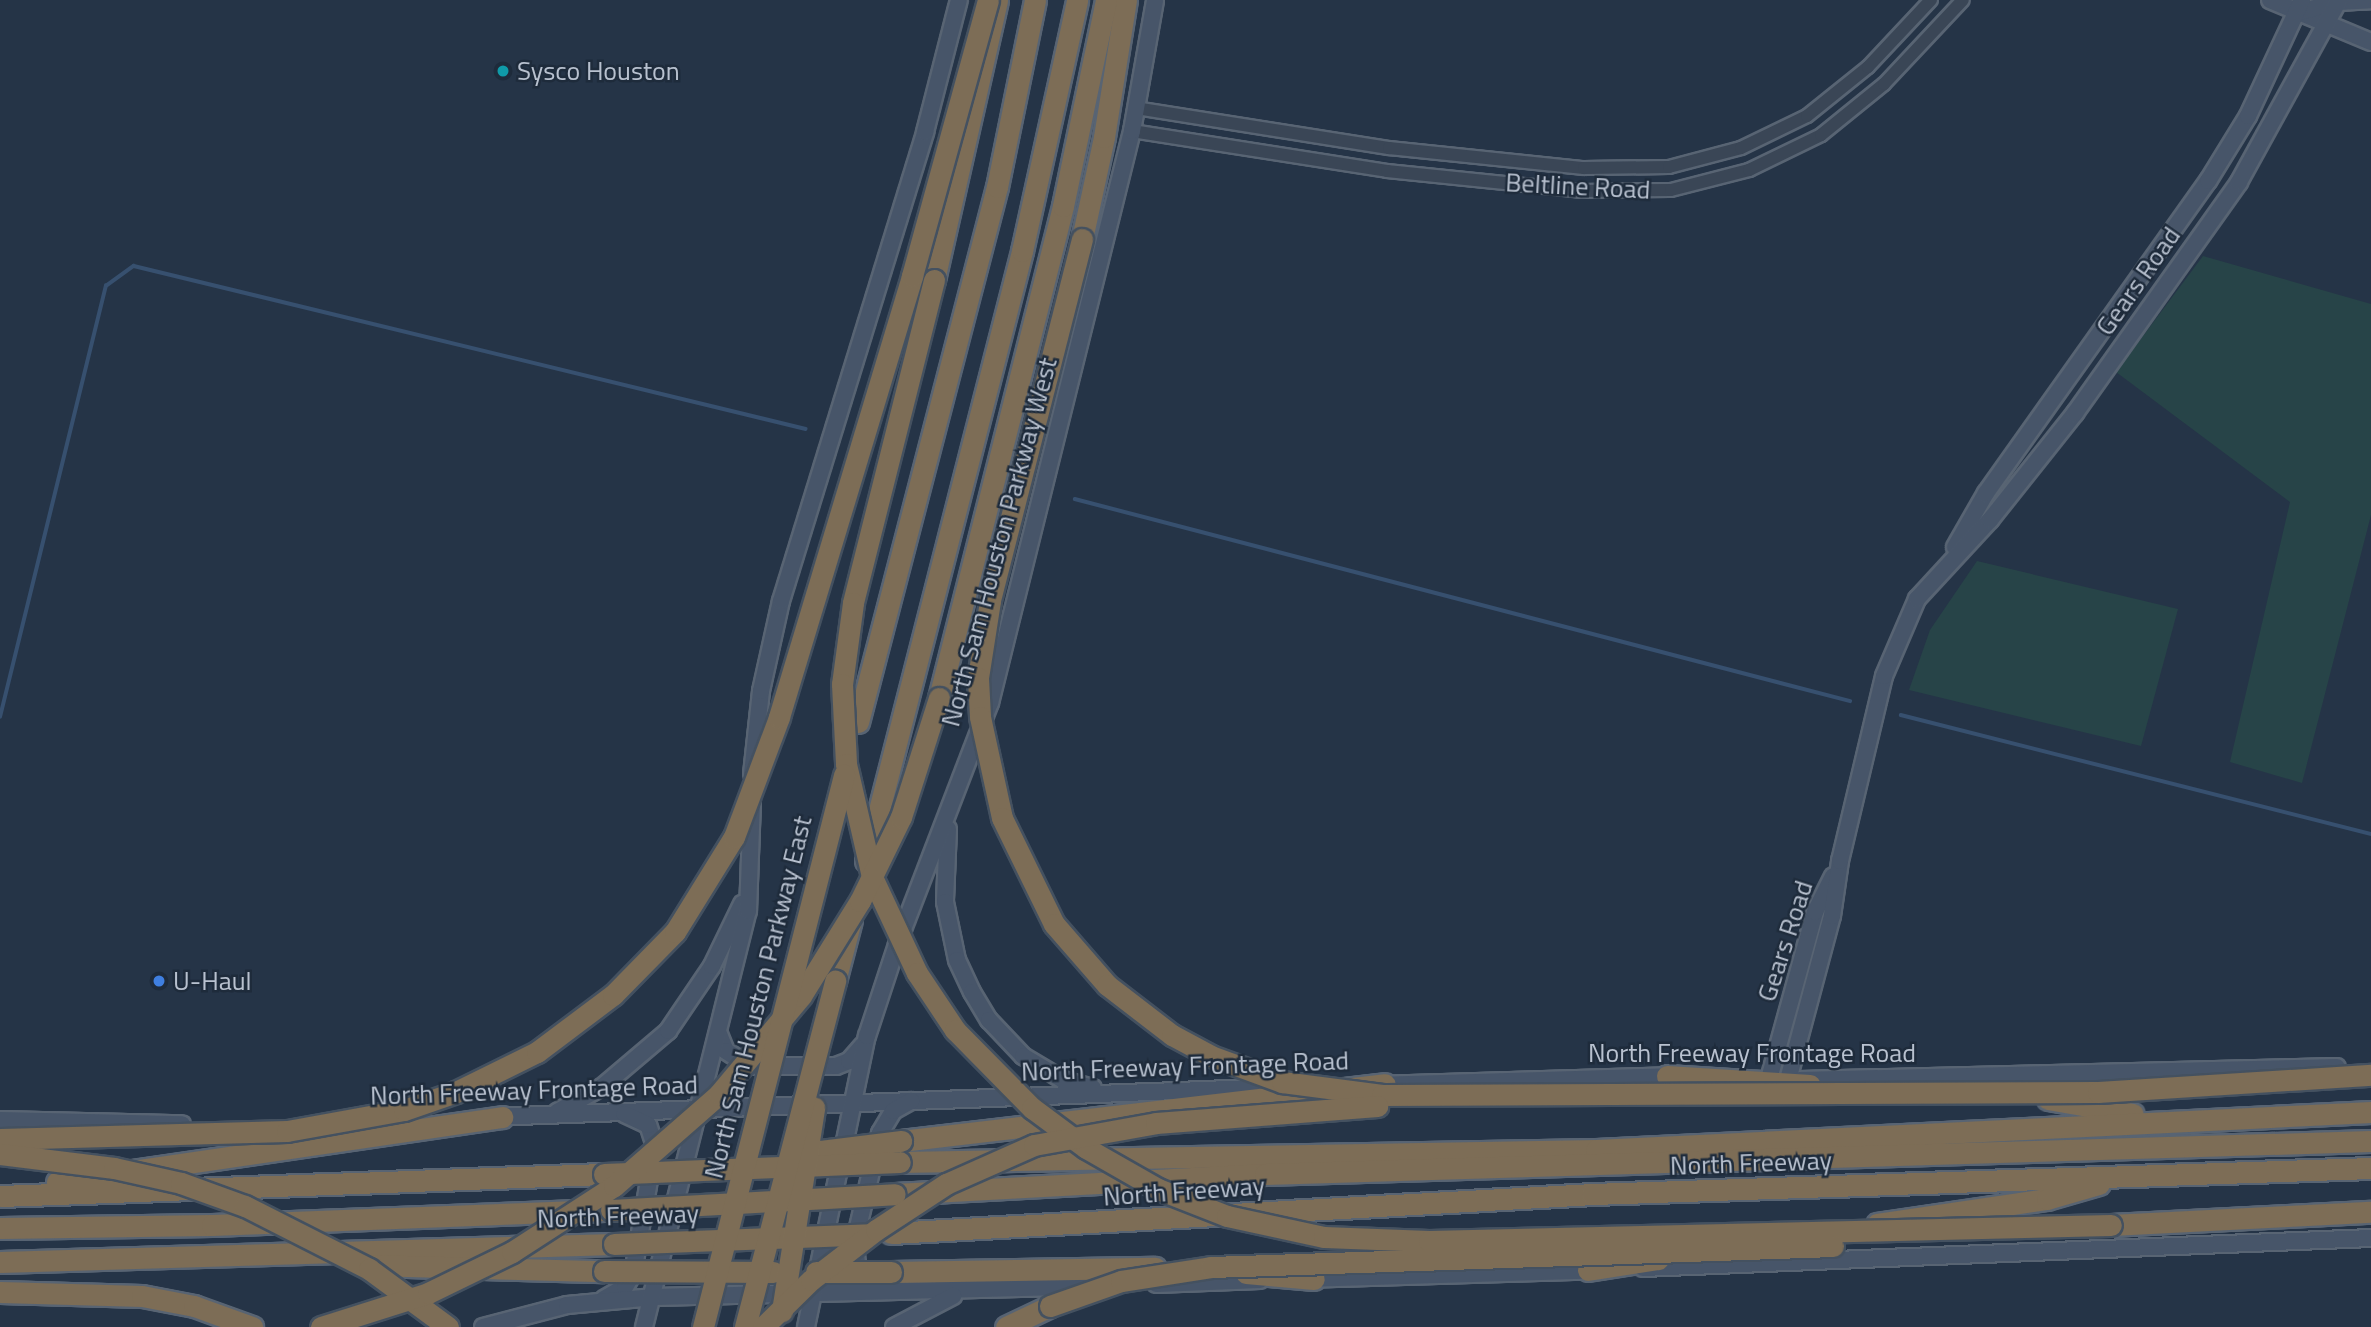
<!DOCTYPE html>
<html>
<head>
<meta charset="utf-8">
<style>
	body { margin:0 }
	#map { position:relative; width:2371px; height:1327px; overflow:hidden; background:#253447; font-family:"Titillium Web",sans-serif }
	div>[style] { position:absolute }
	.green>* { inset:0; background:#274448 }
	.stream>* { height:3.5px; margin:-1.75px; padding:0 1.75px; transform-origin:1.75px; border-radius:1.75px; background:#37506f }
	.roads { filter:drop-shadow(2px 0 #586473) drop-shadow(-2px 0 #586473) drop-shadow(0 2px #586473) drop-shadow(0 -2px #586473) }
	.street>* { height:12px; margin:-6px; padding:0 6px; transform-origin:6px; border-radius:6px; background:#3a4656 }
	.secondary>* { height:16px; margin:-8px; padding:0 8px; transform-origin:8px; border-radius:8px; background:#475569 }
	.highway>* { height:21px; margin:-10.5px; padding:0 10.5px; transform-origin:10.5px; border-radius:10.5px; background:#7d6d56 }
	.bridges { filter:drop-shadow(2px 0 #445160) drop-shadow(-2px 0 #445160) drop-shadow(0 2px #445160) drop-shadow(0 -2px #445160) }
	.highway-bridge>* { height:21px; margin:-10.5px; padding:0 10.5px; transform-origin:10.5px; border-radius:10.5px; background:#7d6d56 }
	.dots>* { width:19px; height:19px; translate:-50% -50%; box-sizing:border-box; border:4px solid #1e2b3b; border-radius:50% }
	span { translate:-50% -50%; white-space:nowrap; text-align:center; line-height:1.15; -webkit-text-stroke:5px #1e2b3b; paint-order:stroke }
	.poi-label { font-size:26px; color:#b8c1cf }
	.left { translate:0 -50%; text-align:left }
	.street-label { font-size:26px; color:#b8c1cf }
</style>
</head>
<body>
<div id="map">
	<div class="green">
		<i style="clip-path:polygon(2203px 256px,2371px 304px,2371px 515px,2302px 783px,2230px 762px,2290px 502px,2116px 372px)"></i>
		<i style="clip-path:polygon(1977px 561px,2178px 609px,2141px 746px,1909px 690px,1930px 630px)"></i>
	</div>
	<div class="stream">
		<i style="left:1075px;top:499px;width:801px;rotate:14.61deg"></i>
		<i style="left:1901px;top:715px;width:485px;rotate:14.2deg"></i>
		<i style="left:0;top:717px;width:444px;rotate:-76.2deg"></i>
		<i style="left:106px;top:286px;width:34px;rotate:-36deg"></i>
		<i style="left:134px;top:266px;width:691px;rotate:13.63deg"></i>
	</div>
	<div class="roads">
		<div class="street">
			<i style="left:1136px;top:108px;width:256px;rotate:9deg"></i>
			<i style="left:1389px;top:148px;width:196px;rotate:5.9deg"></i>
			<i style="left:1584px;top:168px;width:85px;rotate:-0.7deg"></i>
			<i style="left:1669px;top:167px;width:74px;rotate:-14.8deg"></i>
			<i style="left:1741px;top:148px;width:73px;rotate:-25.9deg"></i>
			<i style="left:1807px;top:116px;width:78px;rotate:-38.8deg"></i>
			<i style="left:1868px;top:67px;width:92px;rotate:-46.8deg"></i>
			<i style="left:1132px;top:131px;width:258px;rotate:8.9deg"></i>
			<i style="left:1387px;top:171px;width:197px;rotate:5.8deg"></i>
			<i style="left:1583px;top:191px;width:88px;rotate:-0.7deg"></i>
			<i style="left:1671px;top:190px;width:81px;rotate:-14.4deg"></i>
			<i style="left:1749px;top:170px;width:80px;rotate:-25.9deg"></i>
			<i style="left:1821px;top:135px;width:81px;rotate:-39deg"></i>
			<i style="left:1884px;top:84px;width:115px;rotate:-46.8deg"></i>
		</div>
		<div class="secondary">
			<i style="left:2270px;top:0;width:109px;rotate:22.6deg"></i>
			<i style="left:2296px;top:13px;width:43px;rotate:-14.7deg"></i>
			<i style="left:2338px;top:2px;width:33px;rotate:-3deg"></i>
			<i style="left:1955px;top:547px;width:62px;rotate:-60.1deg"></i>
			<i style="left:1986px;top:493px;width:383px;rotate:-54.6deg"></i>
			<i style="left:2208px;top:181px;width:76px;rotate:-58.4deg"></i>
			<i style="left:2248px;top:116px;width:128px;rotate:-65deg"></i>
			<i style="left:752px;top:774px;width:83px;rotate:-83.8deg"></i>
			<i style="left:761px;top:691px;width:92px;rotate:-77.5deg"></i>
			<i style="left:781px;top:601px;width:491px;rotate:-72.9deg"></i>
			<i style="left:925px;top:132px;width:136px;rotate:-75.6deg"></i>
			<i style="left:948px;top:829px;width:73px;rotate:92.4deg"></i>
			<i style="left:945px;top:902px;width:59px;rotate:78.3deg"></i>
			<i style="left:957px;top:960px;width:35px;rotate:65deg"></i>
			<i style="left:972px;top:992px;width:33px;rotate:59deg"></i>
			<i style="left:989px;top:1020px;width:50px;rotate:46.6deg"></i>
			<i style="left:1023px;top:1056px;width:47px;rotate:31deg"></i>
			<i style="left:1063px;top:1080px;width:31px;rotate:15deg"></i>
			<i style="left:719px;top:1034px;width:18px;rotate:68deg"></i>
			<i style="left:726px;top:1051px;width:27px;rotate:33deg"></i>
			<i style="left:749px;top:1066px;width:87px"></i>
			<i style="left:836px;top:1066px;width:14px;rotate:-21deg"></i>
			<i style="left:849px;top:1061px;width:21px;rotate:-49deg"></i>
			<i style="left:1769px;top:1079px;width:173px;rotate:-74.6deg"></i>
			<i style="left:1815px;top:912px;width:40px;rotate:-63.4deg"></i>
			<i style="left:1788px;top:1080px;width:170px;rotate:-75deg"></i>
			<i style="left:1832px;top:916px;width:56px;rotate:-81.7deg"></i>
			<i style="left:1840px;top:861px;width:190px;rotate:-76.6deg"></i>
			<i style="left:1884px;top:676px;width:84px;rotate:-66.8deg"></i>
			<i style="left:1917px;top:599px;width:108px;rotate:-47.3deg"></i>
			<i style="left:1990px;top:520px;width:137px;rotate:-51.5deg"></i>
			<i style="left:2075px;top:413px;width:283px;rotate:-54.6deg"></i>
			<i style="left:2239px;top:182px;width:208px;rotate:-61.2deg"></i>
			<i style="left:1800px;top:1080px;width:537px;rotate:-1.39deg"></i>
			<i style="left:1376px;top:1085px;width:300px;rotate:-1.7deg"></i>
			<i style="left:557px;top:1112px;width:51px;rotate:-29.1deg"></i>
			<i style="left:602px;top:1087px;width:87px;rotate:-40.3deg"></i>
			<i style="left:668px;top:1031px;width:78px;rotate:-55.9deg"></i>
			<i style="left:712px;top:966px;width:69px;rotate:-64.2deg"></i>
			<i style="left:491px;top:1117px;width:794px;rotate:-2.17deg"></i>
			<i style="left:0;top:1120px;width:182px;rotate:1.3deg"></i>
			<i style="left:1643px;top:1268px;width:729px;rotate:-2.36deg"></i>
			<i style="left:868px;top:1278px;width:17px;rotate:-130deg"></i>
			<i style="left:857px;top:1265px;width:25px;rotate:-95deg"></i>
			<i style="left:855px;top:1240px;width:110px;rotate:-76.8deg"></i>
			<i style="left:880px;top:1133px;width:26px;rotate:-59deg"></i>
			<i style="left:893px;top:1111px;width:21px;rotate:-29deg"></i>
			<i style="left:1303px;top:1279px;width:296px;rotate:-1.7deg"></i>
			<i style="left:1156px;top:1284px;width:104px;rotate:-2.2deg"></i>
			<i style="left:604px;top:1299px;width:24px;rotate:-30deg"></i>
			<i style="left:625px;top:1287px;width:16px;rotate:-60deg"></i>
			<i style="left:633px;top:1273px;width:129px;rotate:-80.2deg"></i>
			<i style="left:655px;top:1146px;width:22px;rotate:-108deg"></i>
			<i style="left:648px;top:1125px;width:26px;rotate:-155deg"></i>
			<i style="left:483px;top:1327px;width:87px;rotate:-14.7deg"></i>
			<i style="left:567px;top:1305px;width:87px;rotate:-5.3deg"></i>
			<i style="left:654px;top:1297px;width:438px;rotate:-1.4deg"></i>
			<i style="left:644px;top:1327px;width:429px;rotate:-76deg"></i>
			<i style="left:748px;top:911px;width:111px;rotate:-87.9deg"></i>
			<i style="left:806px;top:1327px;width:297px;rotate:-78.2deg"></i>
			<i style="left:867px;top:1036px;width:96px;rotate:-71.8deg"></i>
			<i style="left:897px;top:945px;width:259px;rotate:-69deg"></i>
			<i style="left:990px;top:703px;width:589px;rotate:-76.06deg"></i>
			<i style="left:1132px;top:131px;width:133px;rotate:-80deg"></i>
			<i style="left:894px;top:1327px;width:67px;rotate:-27.7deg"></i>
		</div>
		<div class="highway">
			<i style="left:1082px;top:239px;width:104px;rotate:-77.8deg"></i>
			<i style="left:1104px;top:137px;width:139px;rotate:-80.9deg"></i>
			<i style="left:934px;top:280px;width:287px;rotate:-77.3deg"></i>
			<i style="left:939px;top:698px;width:507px;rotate:-75.85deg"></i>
			<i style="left:1063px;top:206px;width:210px;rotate:-78.2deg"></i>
			<i style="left:858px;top:722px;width:553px;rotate:-75.44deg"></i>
			<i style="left:997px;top:187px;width:191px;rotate:-78.5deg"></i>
			<i style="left:866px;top:861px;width:630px;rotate:-75.65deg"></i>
			<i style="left:1022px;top:251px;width:257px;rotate:-77.6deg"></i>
			<i style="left:835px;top:981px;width:63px;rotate:-75.3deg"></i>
			<i style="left:1667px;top:1076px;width:143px;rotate:3.6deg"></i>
			<i style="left:2048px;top:1099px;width:86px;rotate:10deg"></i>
			<i style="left:901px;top:1141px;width:487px;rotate:-6.7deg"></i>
			<i style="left:900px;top:1162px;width:696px;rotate:-0.99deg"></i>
			<i style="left:1596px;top:1150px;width:776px;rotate:-2.81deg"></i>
			<i style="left:57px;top:1182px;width:450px;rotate:-8.3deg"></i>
			<i style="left:895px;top:1194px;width:371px;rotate:-3.1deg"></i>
			<i style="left:1265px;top:1174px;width:1106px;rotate:-1.71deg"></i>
			<i style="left:0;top:1196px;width:604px;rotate:-2.09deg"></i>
			<i style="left:1877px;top:1224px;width:172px;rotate:-8.4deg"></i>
			<i style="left:2047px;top:1199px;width:54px;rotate:-16.1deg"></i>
			<i style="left:2111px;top:1225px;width:260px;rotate:-2.9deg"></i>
			<i style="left:0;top:1228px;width:212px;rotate:-0.8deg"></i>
			<i style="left:212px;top:1225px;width:399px;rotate:-2.2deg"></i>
			<i style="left:891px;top:1233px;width:702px;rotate:-3.18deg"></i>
			<i style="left:1592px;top:1194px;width:779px;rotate:-1.91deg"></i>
			<i style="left:0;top:1262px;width:614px;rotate:-1.68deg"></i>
			<i style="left:368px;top:1265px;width:236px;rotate:1.5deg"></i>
			<i style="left:1588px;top:1270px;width:71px;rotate:-8.9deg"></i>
			<i style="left:891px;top:1272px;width:264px;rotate:-0.9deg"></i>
			<i style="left:1246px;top:1273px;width:68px;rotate:5deg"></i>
			<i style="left:0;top:1292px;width:142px;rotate:1.6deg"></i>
			<i style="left:142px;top:1296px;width:53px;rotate:10.9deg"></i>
			<i style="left:194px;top:1306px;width:62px;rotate:19.9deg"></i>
			<i style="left:1006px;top:1327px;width:49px;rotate:-25.5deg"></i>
		</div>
	</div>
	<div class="bridges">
		<div class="highway-bridge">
			<i style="left:1082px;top:239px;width:374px;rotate:104.3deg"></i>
			<i style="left:990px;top:601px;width:78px;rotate:98.9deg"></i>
			<i style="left:978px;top:678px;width:39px;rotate:87deg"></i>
			<i style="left:980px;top:717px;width:103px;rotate:77.7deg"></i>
			<i style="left:1002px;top:818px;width:118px;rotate:63.9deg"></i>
			<i style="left:1054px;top:924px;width:81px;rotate:49deg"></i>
			<i style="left:1107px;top:985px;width:82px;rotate:37.6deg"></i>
			<i style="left:1172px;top:1035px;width:44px;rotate:28.3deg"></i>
			<i style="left:1211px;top:1056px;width:76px;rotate:20.1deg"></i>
			<i style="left:1282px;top:1082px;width:101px;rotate:7.4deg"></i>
			<i style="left:1382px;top:1095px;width:716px;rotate:-0.24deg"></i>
			<i style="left:2098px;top:1092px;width:274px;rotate:-3.6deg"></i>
			<i style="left:934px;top:280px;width:333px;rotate:104.1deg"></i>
			<i style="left:853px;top:603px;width:82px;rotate:97.7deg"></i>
			<i style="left:842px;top:684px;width:80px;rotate:87.1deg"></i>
			<i style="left:846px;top:764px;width:116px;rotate:77deg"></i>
			<i style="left:872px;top:877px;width:106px;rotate:64.9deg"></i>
			<i style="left:917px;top:973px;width:69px;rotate:56.3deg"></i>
			<i style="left:955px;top:1030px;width:110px;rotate:45.4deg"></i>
			<i style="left:1032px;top:1108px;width:67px;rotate:36.5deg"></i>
			<i style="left:1086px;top:1148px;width:83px;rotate:29.7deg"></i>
			<i style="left:1158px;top:1189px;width:74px;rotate:21.4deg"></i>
			<i style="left:1227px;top:1216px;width:99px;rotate:12.2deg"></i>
			<i style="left:1324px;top:1237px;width:105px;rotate:2.2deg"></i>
			<i style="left:1429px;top:1241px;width:682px;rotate:-1.34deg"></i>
			<i style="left:0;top:1139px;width:287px;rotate:-1.6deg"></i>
			<i style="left:287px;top:1131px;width:119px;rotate:-10.2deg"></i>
			<i style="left:404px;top:1110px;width:55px;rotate:-19.1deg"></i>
			<i style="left:456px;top:1092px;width:90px;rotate:-26.3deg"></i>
			<i style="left:537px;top:1052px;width:95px;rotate:-36.9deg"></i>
			<i style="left:613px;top:995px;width:88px;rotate:-45.5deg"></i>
			<i style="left:675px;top:932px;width:112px;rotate:-58.2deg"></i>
			<i style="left:734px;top:837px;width:128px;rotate:-69.4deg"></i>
			<i style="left:779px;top:717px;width:461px;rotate:-73.2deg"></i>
			<i style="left:912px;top:276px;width:286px;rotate:-74.6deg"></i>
			<i style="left:0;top:1154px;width:115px;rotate:7deg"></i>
			<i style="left:114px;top:1168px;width:69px;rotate:12.6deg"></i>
			<i style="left:181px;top:1183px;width:68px;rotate:19.8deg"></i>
			<i style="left:245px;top:1206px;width:139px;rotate:26.9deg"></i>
			<i style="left:369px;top:1269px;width:98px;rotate:36.3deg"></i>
			<i style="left:796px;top:1154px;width:106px;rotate:-7.1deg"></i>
			<i style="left:604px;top:1174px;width:296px;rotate:-2.3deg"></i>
			<i style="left:611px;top:1210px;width:284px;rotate:-3.2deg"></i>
			<i style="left:614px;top:1244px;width:256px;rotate:-2.2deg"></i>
			<i style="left:604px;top:1271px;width:169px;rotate:0.3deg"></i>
			<i style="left:816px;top:1272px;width:75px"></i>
			<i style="left:1050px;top:1306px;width:75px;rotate:-19.4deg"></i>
			<i style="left:1121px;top:1281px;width:91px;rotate:-8.8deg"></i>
			<i style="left:1211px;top:1267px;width:622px;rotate:-1.93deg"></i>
			<i style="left:782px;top:1311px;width:206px;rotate:-81deg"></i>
			<i style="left:321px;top:1327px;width:112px;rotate:-17.6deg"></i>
			<i style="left:428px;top:1293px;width:93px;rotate:-26deg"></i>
			<i style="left:512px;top:1252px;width:121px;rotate:-32.9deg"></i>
			<i style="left:614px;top:1186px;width:140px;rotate:-41.2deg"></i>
			<i style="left:719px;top:1094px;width:128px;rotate:-50.1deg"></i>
			<i style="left:801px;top:996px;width:112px;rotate:-58.2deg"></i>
			<i style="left:860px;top:901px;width:93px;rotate:-64deg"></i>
			<i style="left:901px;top:817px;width:125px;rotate:-72.3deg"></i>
			<i style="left:703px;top:1327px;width:570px;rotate:-75.67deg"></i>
			<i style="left:745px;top:1327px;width:358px;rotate:-75.4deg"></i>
			<i style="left:763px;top:1327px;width:67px;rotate:-44.4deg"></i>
			<i style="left:811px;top:1280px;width:82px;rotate:-37.6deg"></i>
			<i style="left:876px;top:1230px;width:84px;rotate:-33.3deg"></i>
			<i style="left:946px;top:1184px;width:96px;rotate:-23.9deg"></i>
			<i style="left:1034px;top:1145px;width:124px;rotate:-10.2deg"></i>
			<i style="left:1156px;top:1123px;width:222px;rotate:-4.4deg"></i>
		</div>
	</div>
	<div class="dots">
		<i style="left:503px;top:71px;background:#0f9aa8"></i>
		<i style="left:159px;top:981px;background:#3f7fe0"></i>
	</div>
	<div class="poi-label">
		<span class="left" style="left:517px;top:71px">Sysco Houston</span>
		<span class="left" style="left:173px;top:981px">U-Haul</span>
	</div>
	<div class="street-label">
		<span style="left:1578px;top:186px;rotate:3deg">Beltline Road</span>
		<span style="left:2138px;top:281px;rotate:-55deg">Gears Road</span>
		<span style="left:999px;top:542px;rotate:-75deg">North Sam Houston Parkway West</span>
		<span style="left:1785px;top:941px;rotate:-72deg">Gears Road</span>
		<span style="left:758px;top:997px;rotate:-76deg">North Sam Houston Parkway East</span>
		<span style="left:1752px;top:1053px">North Freeway Frontage Road</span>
		<span style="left:1185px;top:1066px;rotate:-2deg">North Freeway Frontage Road</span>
		<span style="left:534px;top:1090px;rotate:-2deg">North Freeway Frontage Road</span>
		<span style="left:1751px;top:1163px;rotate:-2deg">North Freeway</span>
		<span style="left:1184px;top:1191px;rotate:-4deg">North Freeway</span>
		<span style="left:618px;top:1216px;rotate:-2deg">North Freeway</span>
	</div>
</div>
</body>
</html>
